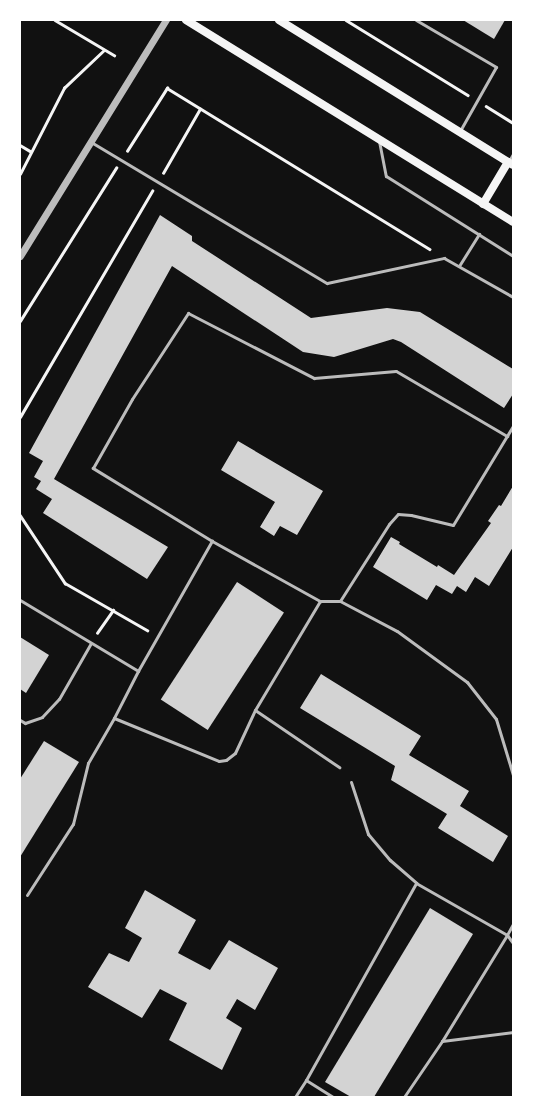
<!DOCTYPE html>
<html>
<head>
<meta charset="utf-8">
<style>
	body { margin:0 }
	#map { position:relative; width:533px; height:1117px; overflow:hidden; background:#111; font-family:Overpass,sans-serif }
	div>[style] { position:absolute }
	.building>* { inset:0; background:#d3d3d3; transform-origin:0 0 }
	.path>* { height:2.5px; margin:-1.25px; padding:0 1.25px; transform-origin:1.25px; border-radius:1.25px; background:#f5f5f5 }
	.service>* { height:3px; margin:-1.5px; padding:0 1.5px; transform-origin:1.5px; border-radius:1.5px; background:#bcbcbc }
	.tertiary>* { height:7px; margin:-3.5px; padding:0 3.5px; transform-origin:3.5px; border-radius:3.5px; background:#bcbcbc }
	.secondary>* { height:8px; margin:-4px; padding:0 4px; transform-origin:4px; border-radius:4px; background:#f5f5f5 }
	span { translate:-50% -50%; white-space:nowrap; text-align:center; line-height:1.15; -webkit-text-stroke:3px #fff; paint-order:stroke }
	.frame { position:absolute; inset:0; border:21px solid #fff; pointer-events:none }
</style>
</head>
<body>
<div id="map">
	<div class="building">
		<i style="clip-path:polygon(463px 20px,505px 20px,494px 39px)"></i>
		<i style="clip-path:polygon(160px 215px,192px 236px,192px 241px,311px 318px,387px 308px,420px 312px,513px 369px,513px 394px,504px 408px,401px 342px,393px 339px,334px 357px,303px 352px,172px 266px,54px 479px,168px 547px,147px 579px,43px 513px,52px 499px,36px 489px,41px 481px,34px 477px,43px 461px,29px 453px)"></i>
		<i style="clip-path:polygon(238px 441px,323px 491px,297px 535px,280px 526px,274px 536px,260px 527px,275px 502px,221px 470px)"></i>
		<i style="clip-path:polygon(513px 486px,513px 547px,489px 586px,475px 577px,466px 592px,457px 586px,452px 594px,436px 585px,427px 600px,373px 567px,391px 537px,400px 542px,399px 544px,437px 567px,438px 565px,454px 575px,491px 523px,488px 521px,499px 505px,501px 506px)"></i>
		<i style="left:237px;top:582px;width:56px;height:140px;rotate:33deg"></i>
		<i style="clip-path:polygon(20px 637px,49px 655px,26px 693px,20px 689px)"></i>
		<i style="clip-path:polygon(321px 674px,421px 736px,409px 755px,469px 791px,460px 806px,508px 836px,493px 862px,438px 828px,447px 814px,391px 780px,395px 766px,300px 708px)"></i>
		<i style="clip-path:polygon(44px 741px,79px 762px,20px 857px,20px 779px)"></i>
		<i style="clip-path:polygon(145px 890px,196px 920px,178px 953px,210px 970px,229px 940px,278px 968px,255px 1010px,237px 999px,226px 1018px,242px 1028px,222px 1070px,169px 1040px,187px 1003px,160px 989px,142px 1018px,88px 987px,109px 953px,129px 962px,142px 938px,125px 928px)"></i>
		<i style="clip-path:polygon(430px 908px,473px 934px,374px 1097px,351px 1097px,325px 1082px)"></i>
	</div>
	<div class="path">
		<i style="left:55px;top:20px;width:69px;rotate:30.7deg"></i>
		<i style="left:346px;top:20px;width:143px;rotate:31.6deg"></i>
		<i style="left:486px;top:106px;width:32px;rotate:32deg"></i>
		<i style="left:20px;top:145px;width:12px;rotate:31deg"></i>
		<i style="left:127px;top:151px;width:75px;rotate:-57.6deg"></i>
		<i style="left:167px;top:88px;width:308px;rotate:31.5deg"></i>
		<i style="left:163px;top:173px;width:74px;rotate:-60deg"></i>
		<i style="left:20px;top:174px;width:97px;rotate:-62.9deg"></i>
		<i style="left:64px;top:88px;width:55px;rotate:-43.5deg"></i>
		<i style="left:20px;top:321px;width:181px;rotate:-57.9deg"></i>
		<i style="left:20px;top:417px;width:262px;rotate:-59.7deg"></i>
		<i style="left:20px;top:515px;width:82px;rotate:56.5deg"></i>
		<i style="left:65px;top:583px;width:95px;rotate:29.8deg"></i>
		<i style="left:97px;top:633px;width:28px;rotate:-55deg"></i>
	</div>
	<div class="service">
		<i style="left:416px;top:20px;width:93px;rotate:30.4deg"></i>
		<i style="left:496px;top:67px;width:73px;rotate:119.4deg"></i>
		<i style="left:379px;top:141px;width:36px;rotate:79deg"></i>
		<i style="left:386px;top:176px;width:150px;rotate:32.2deg"></i>
		<i style="left:91px;top:142px;width:275px;rotate:30.9deg"></i>
		<i style="left:327px;top:283px;width:120px;rotate:-12.1deg"></i>
		<i style="left:444px;top:258px;width:79px;rotate:29.5deg"></i>
		<i style="left:509px;top:161px;width:8px;rotate:-60deg"></i>
		<i style="left:459px;top:266px;width:38px;rotate:-58deg"></i>
		<i style="left:212px;top:541px;width:140px;rotate:-148.5deg"></i>
		<i style="left:93px;top:468px;width:79px;rotate:-60.5deg"></i>
		<i style="left:132px;top:399px;width:103px;rotate:-56.9deg"></i>
		<i style="left:188px;top:313px;width:142px;rotate:27.3deg"></i>
		<i style="left:314px;top:378px;width:82px;rotate:-4.9deg"></i>
		<i style="left:396px;top:371px;width:129px;rotate:30.4deg"></i>
		<i style="left:20px;top:600px;width:138px;rotate:31deg"></i>
		<i style="left:138px;top:671px;width:150px;rotate:-60.4deg"></i>
		<i style="left:212px;top:541px;width:124px;rotate:29.1deg"></i>
		<i style="left:320px;top:601px;width:20px"></i>
		<i style="left:340px;top:601px;width:91px;rotate:-57.5deg"></i>
		<i style="left:389px;top:524px;width:13px;rotate:-48deg"></i>
		<i style="left:398px;top:514px;width:13px;rotate:4deg"></i>
		<i style="left:411px;top:515px;width:43px;rotate:13.4deg"></i>
		<i style="left:453px;top:525px;width:116px;rotate:-58.8deg"></i>
		<i style="left:320px;top:601px;width:127px;rotate:120.8deg"></i>
		<i style="left:255px;top:710px;width:102px;rotate:34.2deg"></i>
		<i style="left:340px;top:601px;width:64px;rotate:27.8deg"></i>
		<i style="left:397px;top:631px;width:87px;rotate:36.1deg"></i>
		<i style="left:467px;top:682px;width:47px;rotate:51.9deg"></i>
		<i style="left:496px;top:719px;width:59px;rotate:73.1deg"></i>
		<i style="left:138px;top:671px;width:53px;rotate:117.1deg"></i>
		<i style="left:114px;top:718px;width:113px;rotate:22.3deg"></i>
		<i style="left:219px;top:761px;width:7px;rotate:-8deg"></i>
		<i style="left:226px;top:760px;width:11px;rotate:-38deg"></i>
		<i style="left:235px;top:753px;width:47px;rotate:-65.1deg"></i>
		<i style="left:20px;top:720px;width:6px;rotate:31deg"></i>
		<i style="left:25px;top:723px;width:18px;rotate:-19deg"></i>
		<i style="left:42px;top:717px;width:25px;rotate:-47deg"></i>
		<i style="left:59px;top:699px;width:64px;rotate:-60.3deg"></i>
		<i style="left:351px;top:782px;width:55px;rotate:71.9deg"></i>
		<i style="left:368px;top:834px;width:34px;rotate:50deg"></i>
		<i style="left:390px;top:860px;width:35px;rotate:41deg"></i>
		<i style="left:416px;top:883px;width:105px;rotate:29.7deg"></i>
		<i style="left:507px;top:935px;width:124px;rotate:121.5deg"></i>
		<i style="left:27px;top:895px;width:85px;rotate:-57.1deg"></i>
		<i style="left:73px;top:824px;width:63px;rotate:-76.2deg"></i>
		<i style="left:88px;top:763px;width:52px;rotate:-60deg"></i>
		<i style="left:513px;top:924px;width:13px;rotate:119deg"></i>
		<i style="left:507px;top:935px;width:10px;rotate:53deg"></i>
		<i style="left:295px;top:1097px;width:20px;rotate:-57deg"></i>
		<i style="left:333px;top:1097px;width:32px;rotate:-148deg"></i>
		<i style="left:306px;top:1080px;width:226px;rotate:-60.8deg"></i>
		<i style="left:404px;top:1097px;width:68px;rotate:-55.8deg"></i>
		<i style="left:442px;top:1041px;width:72px;rotate:-7.2deg"></i>
	</div>
	<div class="tertiary">
		<i style="left:20px;top:256px;width:278px;rotate:-58.3deg"></i>
	</div>
	<div class="secondary">
		<i style="left:186px;top:20px;width:384px;rotate:31.7deg"></i>
		<i style="left:279px;top:20px;width:275px;rotate:31.8deg"></i>
		<i style="left:483px;top:204px;width:49px;rotate:-59.2deg"></i>
	</div>
	<div class="frame"></div>
</div>
</body>
</html>
